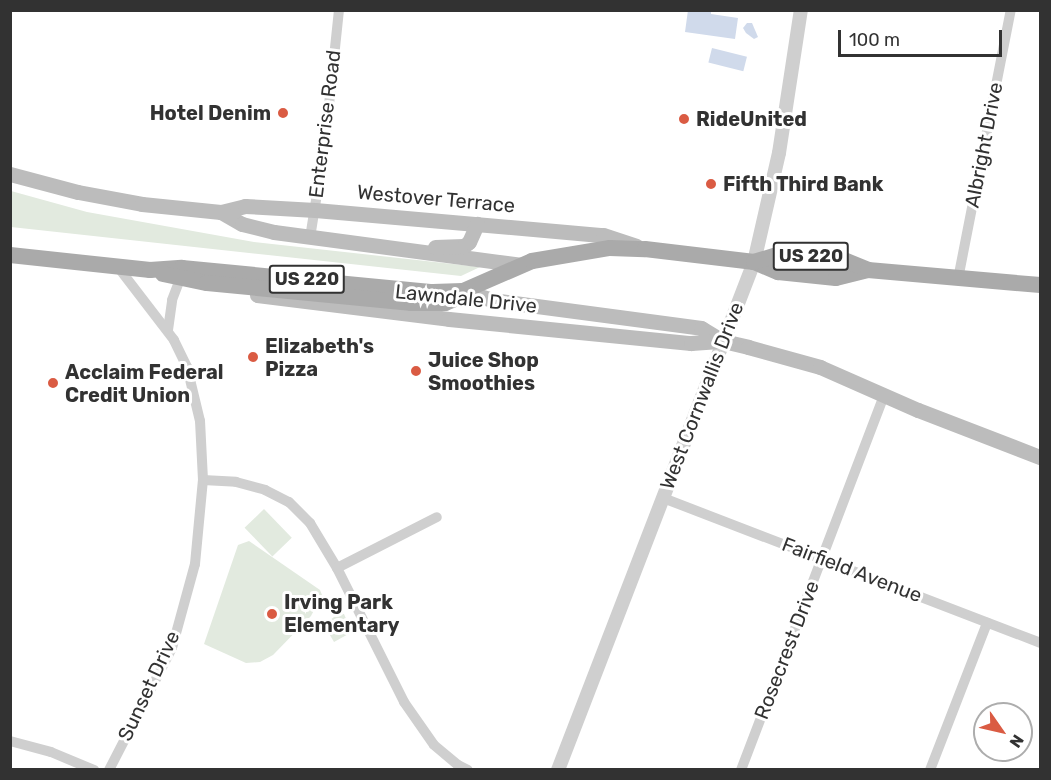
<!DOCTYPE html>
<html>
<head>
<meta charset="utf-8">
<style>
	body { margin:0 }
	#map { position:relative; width:1051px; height:780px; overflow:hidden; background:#fff; font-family:Rubik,sans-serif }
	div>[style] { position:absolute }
	.green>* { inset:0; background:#e2eadf; transform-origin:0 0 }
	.water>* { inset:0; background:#d0daeb; transform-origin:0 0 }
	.minor>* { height:10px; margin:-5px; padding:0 5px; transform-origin:5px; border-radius:5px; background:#cfcfcf }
	.tertiary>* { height:14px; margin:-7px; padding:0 7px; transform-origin:7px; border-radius:7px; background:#cfcfcf }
	.secondary>* { height:15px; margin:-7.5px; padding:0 7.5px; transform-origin:7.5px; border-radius:7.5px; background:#bcbcbc }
	.primary>* { height:16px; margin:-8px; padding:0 8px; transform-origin:8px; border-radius:8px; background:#aaa }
	.dots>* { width:16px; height:16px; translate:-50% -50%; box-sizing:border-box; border:3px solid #fff; border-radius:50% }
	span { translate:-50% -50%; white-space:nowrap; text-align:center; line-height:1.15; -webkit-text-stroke:6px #fff; paint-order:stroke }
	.shield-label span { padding:2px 4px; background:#fff; border:2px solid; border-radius:4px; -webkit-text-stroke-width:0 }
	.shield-label { font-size:18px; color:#323232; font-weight:700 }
	.poi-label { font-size:20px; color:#323232; font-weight:700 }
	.right { translate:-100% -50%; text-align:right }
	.left { translate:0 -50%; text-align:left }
	.street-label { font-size:20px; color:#323232 }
	.frame { position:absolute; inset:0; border:12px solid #323232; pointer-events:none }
	.north { position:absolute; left:973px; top:702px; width:60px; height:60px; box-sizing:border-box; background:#fff; border:2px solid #adadad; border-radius:50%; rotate:124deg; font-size:16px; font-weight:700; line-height:24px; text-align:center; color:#323232 }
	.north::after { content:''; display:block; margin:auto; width:21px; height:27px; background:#da5b43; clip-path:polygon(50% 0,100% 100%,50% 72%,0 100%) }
	.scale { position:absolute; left:838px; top:30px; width:164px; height:27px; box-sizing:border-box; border:3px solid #323232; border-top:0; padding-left:8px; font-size:18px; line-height:21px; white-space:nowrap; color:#323232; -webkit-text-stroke:4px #fff; paint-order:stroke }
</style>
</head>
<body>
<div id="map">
	<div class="green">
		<i style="clip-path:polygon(11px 191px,87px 212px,254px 242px,480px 267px,461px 276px,11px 227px)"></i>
		<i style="left:264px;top:509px;width:40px;height:27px;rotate:46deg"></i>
		<i style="clip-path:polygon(249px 541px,320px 590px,322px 595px,311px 616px,273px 655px,260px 662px,246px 663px,204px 644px,238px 545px)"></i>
		<i style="clip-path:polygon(339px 613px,344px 614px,352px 632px,334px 642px,324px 625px)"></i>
	</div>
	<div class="water">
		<i style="clip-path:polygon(688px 10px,711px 11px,711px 14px,738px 18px,735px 39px,685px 32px)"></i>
		<i style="clip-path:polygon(747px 23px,752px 23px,758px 37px,754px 39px,746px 33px,743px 28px)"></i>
		<i style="left:712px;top:48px;width:36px;height:15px;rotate:14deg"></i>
	</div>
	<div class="minor">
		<i style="left:310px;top:238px;width:96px;rotate:-81deg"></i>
		<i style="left:325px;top:143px;width:134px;rotate:-84deg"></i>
		<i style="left:958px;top:279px;width:274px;rotate:-78.9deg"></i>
		<i style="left:168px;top:330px;width:30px;rotate:-82deg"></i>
		<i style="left:172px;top:300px;width:22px;rotate:-69deg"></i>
		<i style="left:203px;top:480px;width:33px;rotate:3deg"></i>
		<i style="left:236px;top:482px;width:30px;rotate:15deg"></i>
		<i style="left:265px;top:490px;width:27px;rotate:27deg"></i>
		<i style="left:289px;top:502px;width:30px;rotate:45deg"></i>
		<i style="left:310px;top:523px;width:52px;rotate:59deg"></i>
		<i style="left:337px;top:568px;width:150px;rotate:63.4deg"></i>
		<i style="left:404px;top:702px;width:52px;rotate:55.1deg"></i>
		<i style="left:434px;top:745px;width:31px;rotate:40deg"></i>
		<i style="left:458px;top:765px;width:11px;rotate:27deg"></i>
		<i style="left:663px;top:498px;width:404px;rotate:21deg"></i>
		<i style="left:337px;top:568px;width:112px;rotate:-27deg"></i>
		<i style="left:10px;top:741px;width:42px;rotate:15deg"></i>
		<i style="left:51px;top:752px;width:47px;rotate:22.7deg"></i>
		<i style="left:109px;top:770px;width:137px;rotate:-62.7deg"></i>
		<i style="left:172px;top:648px;width:87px;rotate:-74.7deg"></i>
		<i style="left:195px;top:564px;width:84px;rotate:-84.6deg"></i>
		<i style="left:203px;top:480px;width:59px;rotate:-92.9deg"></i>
		<i style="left:200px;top:421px;width:56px;rotate:-103.5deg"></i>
		<i style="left:187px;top:367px;width:30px;rotate:-116deg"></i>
		<i style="left:174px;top:340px;width:92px;rotate:-127.5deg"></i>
		<i style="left:741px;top:770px;width:401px;rotate:-69.1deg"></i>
		<i style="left:930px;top:770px;width:158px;rotate:-68.8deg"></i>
	</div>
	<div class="tertiary">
		<i style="left:558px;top:770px;width:544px;rotate:-68.9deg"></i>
		<i style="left:754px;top:262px;width:112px;rotate:-77.1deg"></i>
		<i style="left:779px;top:153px;width:145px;rotate:-81.3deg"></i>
	</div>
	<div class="secondary">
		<i style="left:10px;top:174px;width:70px;rotate:14.8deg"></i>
		<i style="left:78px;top:192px;width:65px;rotate:10.6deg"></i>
		<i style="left:142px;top:204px;width:79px;rotate:5.8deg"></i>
		<i style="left:221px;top:212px;width:25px;rotate:-14deg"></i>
		<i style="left:245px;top:206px;width:70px;rotate:3.3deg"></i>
		<i style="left:315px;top:210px;width:289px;rotate:5deg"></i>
		<i style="left:603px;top:235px;width:35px;rotate:18deg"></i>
		<i style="left:221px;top:212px;width:24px;rotate:30deg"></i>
		<i style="left:242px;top:224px;width:33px;rotate:14deg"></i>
		<i style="left:274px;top:232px;width:248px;rotate:7.6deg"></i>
		<i style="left:435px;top:247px;width:29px;rotate:-2deg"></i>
		<i style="left:464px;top:246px;width:6px;rotate:-39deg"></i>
		<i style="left:469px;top:242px;width:20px;rotate:-66deg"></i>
		<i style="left:463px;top:291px;width:30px;rotate:17deg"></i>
		<i style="left:492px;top:300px;width:211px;rotate:7.6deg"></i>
		<i style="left:701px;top:328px;width:26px;rotate:31deg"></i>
		<i style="left:257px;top:295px;width:193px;rotate:7.1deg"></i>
		<i style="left:449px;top:319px;width:243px;rotate:5.7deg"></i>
		<i style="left:691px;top:343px;width:32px;rotate:-4deg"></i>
		<i style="left:723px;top:341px;width:26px;rotate:13deg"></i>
		<i style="left:748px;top:347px;width:75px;rotate:15.5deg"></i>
		<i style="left:820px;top:367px;width:107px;rotate:23.7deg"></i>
		<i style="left:918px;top:410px;width:131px;rotate:21.1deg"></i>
	</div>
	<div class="primary">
		<i style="left:10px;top:255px;width:141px;rotate:6.1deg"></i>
		<i style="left:150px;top:270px;width:32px;rotate:-4deg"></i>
		<i style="left:182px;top:268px;width:252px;rotate:5.5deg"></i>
		<i style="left:433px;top:292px;width:30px;rotate:-2deg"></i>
		<i style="left:463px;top:291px;width:75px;rotate:-23.5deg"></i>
		<i style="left:532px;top:261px;width:79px;rotate:-9.5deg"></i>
		<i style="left:610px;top:248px;width:35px;rotate:2deg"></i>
		<i style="left:645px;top:249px;width:110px;rotate:6.8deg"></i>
		<i style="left:754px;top:262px;width:26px;rotate:23deg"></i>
		<i style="left:778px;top:272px;width:58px;rotate:5.9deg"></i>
		<i style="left:836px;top:278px;width:33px;rotate:-14deg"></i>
		<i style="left:754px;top:262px;width:31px;rotate:-17deg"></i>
		<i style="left:784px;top:253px;width:55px;rotate:5.2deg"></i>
		<i style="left:839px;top:258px;width:31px;rotate:22deg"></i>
		<i style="left:868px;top:270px;width:173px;rotate:5deg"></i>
		<i style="left:163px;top:274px;width:45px;rotate:11.6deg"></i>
		<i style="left:207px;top:283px;width:206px;rotate:5.6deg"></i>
		<i style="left:412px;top:303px;width:33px"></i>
		<i style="left:445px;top:303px;width:11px;rotate:-22deg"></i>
	</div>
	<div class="dots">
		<i style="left:283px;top:113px;background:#da5b43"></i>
		<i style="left:684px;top:119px;background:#da5b43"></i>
		<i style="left:711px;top:184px;background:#da5b43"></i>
		<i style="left:253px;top:357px;background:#da5b43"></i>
		<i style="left:416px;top:371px;background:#da5b43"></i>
		<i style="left:53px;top:383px;background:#da5b43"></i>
		<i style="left:272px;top:614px;background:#da5b43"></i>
	</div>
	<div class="shield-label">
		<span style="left:811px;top:256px">US 220</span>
		<span style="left:307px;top:279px">US 220</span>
	</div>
	<div class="poi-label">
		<span class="right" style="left:271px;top:113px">Hotel Denim</span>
		<span class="left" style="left:696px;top:119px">RideUnited</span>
		<span class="left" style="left:723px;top:184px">Fifth Third Bank</span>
		<span class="left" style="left:265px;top:358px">Elizabeth's<br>Pizza</span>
		<span class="left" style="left:428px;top:372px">Juice Shop<br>Smoothies</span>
		<span class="left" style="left:65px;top:384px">Acclaim Federal<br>Credit Union</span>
		<span class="left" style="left:284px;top:614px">Irving Park<br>Elementary</span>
	</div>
	<div class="street-label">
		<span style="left:325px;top:124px;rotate:-83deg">Enterprise Road</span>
		<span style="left:984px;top:145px;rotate:-79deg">Albright Drive</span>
		<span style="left:436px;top:199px;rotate:5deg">Westover Terrace</span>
		<span style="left:466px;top:299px;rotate:6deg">Lawndale Drive</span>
		<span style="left:702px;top:396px;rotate:-69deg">West Cornwallis Drive</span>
		<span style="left:852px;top:570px;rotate:21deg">Fairfield Avenue</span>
		<span style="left:787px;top:650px;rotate:-69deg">Rosecrest Drive</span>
		<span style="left:149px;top:686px;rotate:-65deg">Sunset Drive</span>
	</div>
	<div class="frame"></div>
	<div class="north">N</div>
	<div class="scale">100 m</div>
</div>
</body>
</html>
